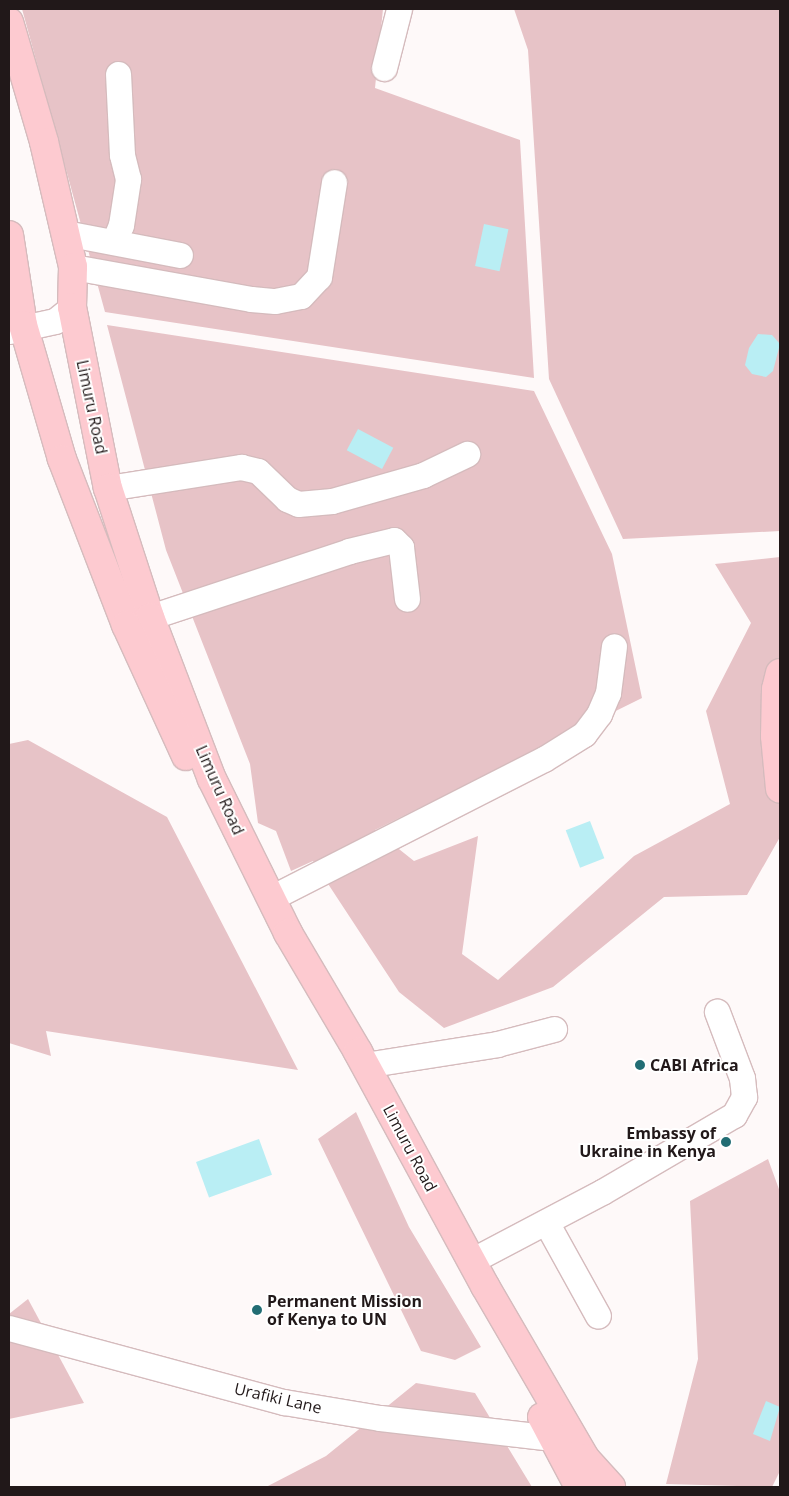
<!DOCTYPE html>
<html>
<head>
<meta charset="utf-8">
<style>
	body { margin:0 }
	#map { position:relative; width:789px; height:1496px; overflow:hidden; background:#fef9f9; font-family:"Open Sans",sans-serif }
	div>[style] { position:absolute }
	.green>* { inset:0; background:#e7c3c7 }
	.water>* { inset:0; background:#b9eef4; transform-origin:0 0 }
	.roads { filter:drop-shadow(1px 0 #d5bbbd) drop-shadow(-1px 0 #d5bbbd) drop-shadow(0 1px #d5bbbd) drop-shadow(0 -1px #d5bbbd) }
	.minor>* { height:25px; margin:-12.5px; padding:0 12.5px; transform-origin:12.5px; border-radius:12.5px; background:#fff }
	.major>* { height:28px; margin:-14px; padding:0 14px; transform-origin:14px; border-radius:14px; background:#fdcad0 }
	.dots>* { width:14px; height:14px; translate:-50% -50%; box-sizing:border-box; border:2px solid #fff; border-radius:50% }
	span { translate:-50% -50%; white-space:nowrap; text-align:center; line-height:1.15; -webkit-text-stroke:4px #fff; paint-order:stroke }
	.street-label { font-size:16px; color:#211819 }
	.poi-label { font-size:16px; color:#211819; font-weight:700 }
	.left { translate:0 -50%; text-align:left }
	.right { translate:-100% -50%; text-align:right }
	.frame { position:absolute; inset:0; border:10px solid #211819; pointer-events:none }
</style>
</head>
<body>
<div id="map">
	<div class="green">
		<i style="clip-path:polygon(22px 9px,383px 9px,375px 88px,520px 140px,534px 378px,105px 312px)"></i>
		<i style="clip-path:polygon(514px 9px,780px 9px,780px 531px,623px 539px,549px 379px,528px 50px)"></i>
		<i style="clip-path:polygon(107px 325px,534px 391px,612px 554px,642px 698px,375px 830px,414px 861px,478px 836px,462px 954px,498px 980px,634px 856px,730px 804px,706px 711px,751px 623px,715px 564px,780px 557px,780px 837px,747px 895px,664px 897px,553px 987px,444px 1028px,399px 992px,313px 861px,291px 871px,276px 831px,258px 823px,250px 764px,166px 550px)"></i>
		<i style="clip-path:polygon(28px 740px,167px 817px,298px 1070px,46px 1031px,51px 1056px,9px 1043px,9px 744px)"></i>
		<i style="clip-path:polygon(356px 1112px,409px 1227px,481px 1347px,455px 1360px,421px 1351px,318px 1139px)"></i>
		<i style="clip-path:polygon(768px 1159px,780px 1192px,780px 1471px,772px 1487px,666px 1484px,698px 1359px,690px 1201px)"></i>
		<i style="clip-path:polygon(28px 1299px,84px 1403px,9px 1419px,9px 1314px)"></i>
		<i style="clip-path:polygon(416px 1383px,475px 1393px,532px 1487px,266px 1487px,326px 1456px)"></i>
	</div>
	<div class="water">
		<i style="left:484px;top:224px;width:25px;height:43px;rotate:12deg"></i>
		<i style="clip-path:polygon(758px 334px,772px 335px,780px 344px,773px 371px,766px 377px,752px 374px,745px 365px,749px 348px)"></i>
		<i style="left:358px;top:429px;width:40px;height:24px;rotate:28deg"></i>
		<i style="left:590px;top:821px;width:40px;height:26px;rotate:69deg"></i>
		<i style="left:259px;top:1139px;width:38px;height:67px;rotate:70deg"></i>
		<i style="clip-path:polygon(766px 1401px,780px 1407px,770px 1441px,753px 1434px)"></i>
	</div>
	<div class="roads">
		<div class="minor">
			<i style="left:384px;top:68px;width:61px;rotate:-75.7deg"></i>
			<i style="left:65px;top:233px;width:117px;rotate:10.8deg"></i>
			<i style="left:114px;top:242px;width:18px;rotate:-68deg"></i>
			<i style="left:121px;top:225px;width:47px;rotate:-81.3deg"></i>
			<i style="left:128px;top:179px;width:25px;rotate:-104deg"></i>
			<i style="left:122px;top:155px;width:81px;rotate:-92.8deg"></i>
			<i style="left:73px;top:267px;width:181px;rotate:10.2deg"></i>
			<i style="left:251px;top:299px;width:24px;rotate:5deg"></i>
			<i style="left:275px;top:301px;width:26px;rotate:-11deg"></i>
			<i style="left:301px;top:296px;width:26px;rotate:-47deg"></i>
			<i style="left:319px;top:277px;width:96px;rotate:-81deg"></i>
			<i style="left:9px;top:331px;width:47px;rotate:-12.3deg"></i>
			<i style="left:55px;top:321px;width:22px;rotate:-39deg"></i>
			<i style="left:108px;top:488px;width:135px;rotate:-9deg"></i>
			<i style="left:241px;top:467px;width:17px;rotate:13deg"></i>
			<i style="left:258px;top:471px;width:40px;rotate:44deg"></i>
			<i style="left:287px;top:499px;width:12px;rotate:24deg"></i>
			<i style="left:298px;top:504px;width:34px;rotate:-5deg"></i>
			<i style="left:332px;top:501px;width:95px;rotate:-15.9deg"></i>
			<i style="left:423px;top:475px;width:49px;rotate:-25.5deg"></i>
			<i style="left:150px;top:617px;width:210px;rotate:-18.3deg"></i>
			<i style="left:349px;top:551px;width:46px;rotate:-13.7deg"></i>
			<i style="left:394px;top:540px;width:10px;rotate:45deg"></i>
			<i style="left:401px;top:547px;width:52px;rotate:83.4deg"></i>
			<i style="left:271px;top:898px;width:306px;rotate:-27deg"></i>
			<i style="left:544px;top:759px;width:47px;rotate:-32deg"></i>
			<i style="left:584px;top:734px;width:25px;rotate:-53deg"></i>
			<i style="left:599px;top:714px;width:23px;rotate:-67deg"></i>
			<i style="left:608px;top:693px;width:47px;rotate:-82.7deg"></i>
			<i style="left:365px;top:1065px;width:134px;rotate:-9deg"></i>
			<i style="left:497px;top:1044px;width:59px;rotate:-14.7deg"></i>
			<i style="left:546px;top:1222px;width:107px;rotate:61deg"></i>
			<i style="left:471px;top:1261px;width:148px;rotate:-27.8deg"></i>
			<i style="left:602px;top:1192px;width:153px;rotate:-30.3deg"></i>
			<i style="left:734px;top:1115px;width:21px;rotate:-61deg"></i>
			<i style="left:744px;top:1097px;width:19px;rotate:-96deg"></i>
			<i style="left:742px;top:1078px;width:71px;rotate:-110.7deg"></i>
			<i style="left:9px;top:1328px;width:285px;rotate:15.1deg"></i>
			<i style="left:284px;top:1402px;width:97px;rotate:9.5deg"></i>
			<i style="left:380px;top:1418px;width:174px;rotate:6.6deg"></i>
		</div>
		<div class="major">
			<i style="left:9px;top:22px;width:125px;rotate:73.7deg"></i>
			<i style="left:44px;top:142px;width:128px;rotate:76.9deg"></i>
			<i style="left:73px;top:267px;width:40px;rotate:91.4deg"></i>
			<i style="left:72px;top:307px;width:185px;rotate:78.8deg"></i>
			<i style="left:108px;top:488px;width:136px;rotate:72deg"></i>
			<i style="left:150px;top:617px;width:173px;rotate:69.1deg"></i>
			<i style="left:212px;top:779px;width:172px;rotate:63.7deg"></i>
			<i style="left:288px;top:933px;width:138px;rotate:59.5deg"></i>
			<i style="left:358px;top:1052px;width:266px;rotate:61.5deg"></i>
			<i style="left:485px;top:1286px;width:199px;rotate:59.8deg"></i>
			<i style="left:585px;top:1458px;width:39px;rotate:48deg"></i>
			<i style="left:9px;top:235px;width:91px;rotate:81.2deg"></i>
			<i style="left:23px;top:325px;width:140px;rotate:73.8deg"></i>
			<i style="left:62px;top:459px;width:178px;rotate:68.9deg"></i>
			<i style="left:126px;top:625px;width:144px;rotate:65.4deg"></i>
			<i style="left:780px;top:673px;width:16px;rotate:104deg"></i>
			<i style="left:776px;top:689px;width:47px;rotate:91.2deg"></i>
			<i style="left:775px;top:736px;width:53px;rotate:84.6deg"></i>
			<i style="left:542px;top:1417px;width:79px;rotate:62.1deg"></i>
		</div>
	</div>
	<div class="dots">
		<i style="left:640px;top:1065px;background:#226d74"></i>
		<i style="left:726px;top:1142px;background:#226d74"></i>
		<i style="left:257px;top:1310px;background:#226d74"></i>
	</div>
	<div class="street-label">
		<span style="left:92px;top:407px;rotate:78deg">Limuru Road</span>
		<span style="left:220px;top:790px;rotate:66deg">Limuru Road</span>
		<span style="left:410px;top:1148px;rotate:62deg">Limuru Road</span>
		<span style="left:278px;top:1398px;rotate:13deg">Urafiki Lane</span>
	</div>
	<div class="poi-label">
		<span class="left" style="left:650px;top:1065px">CABI Africa</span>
		<span class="right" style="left:716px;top:1142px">Embassy of<br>Ukraine in Kenya</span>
		<span class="left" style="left:267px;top:1310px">Permanent Mission<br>of Kenya to UN</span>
	</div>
	<div class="frame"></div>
</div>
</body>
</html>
